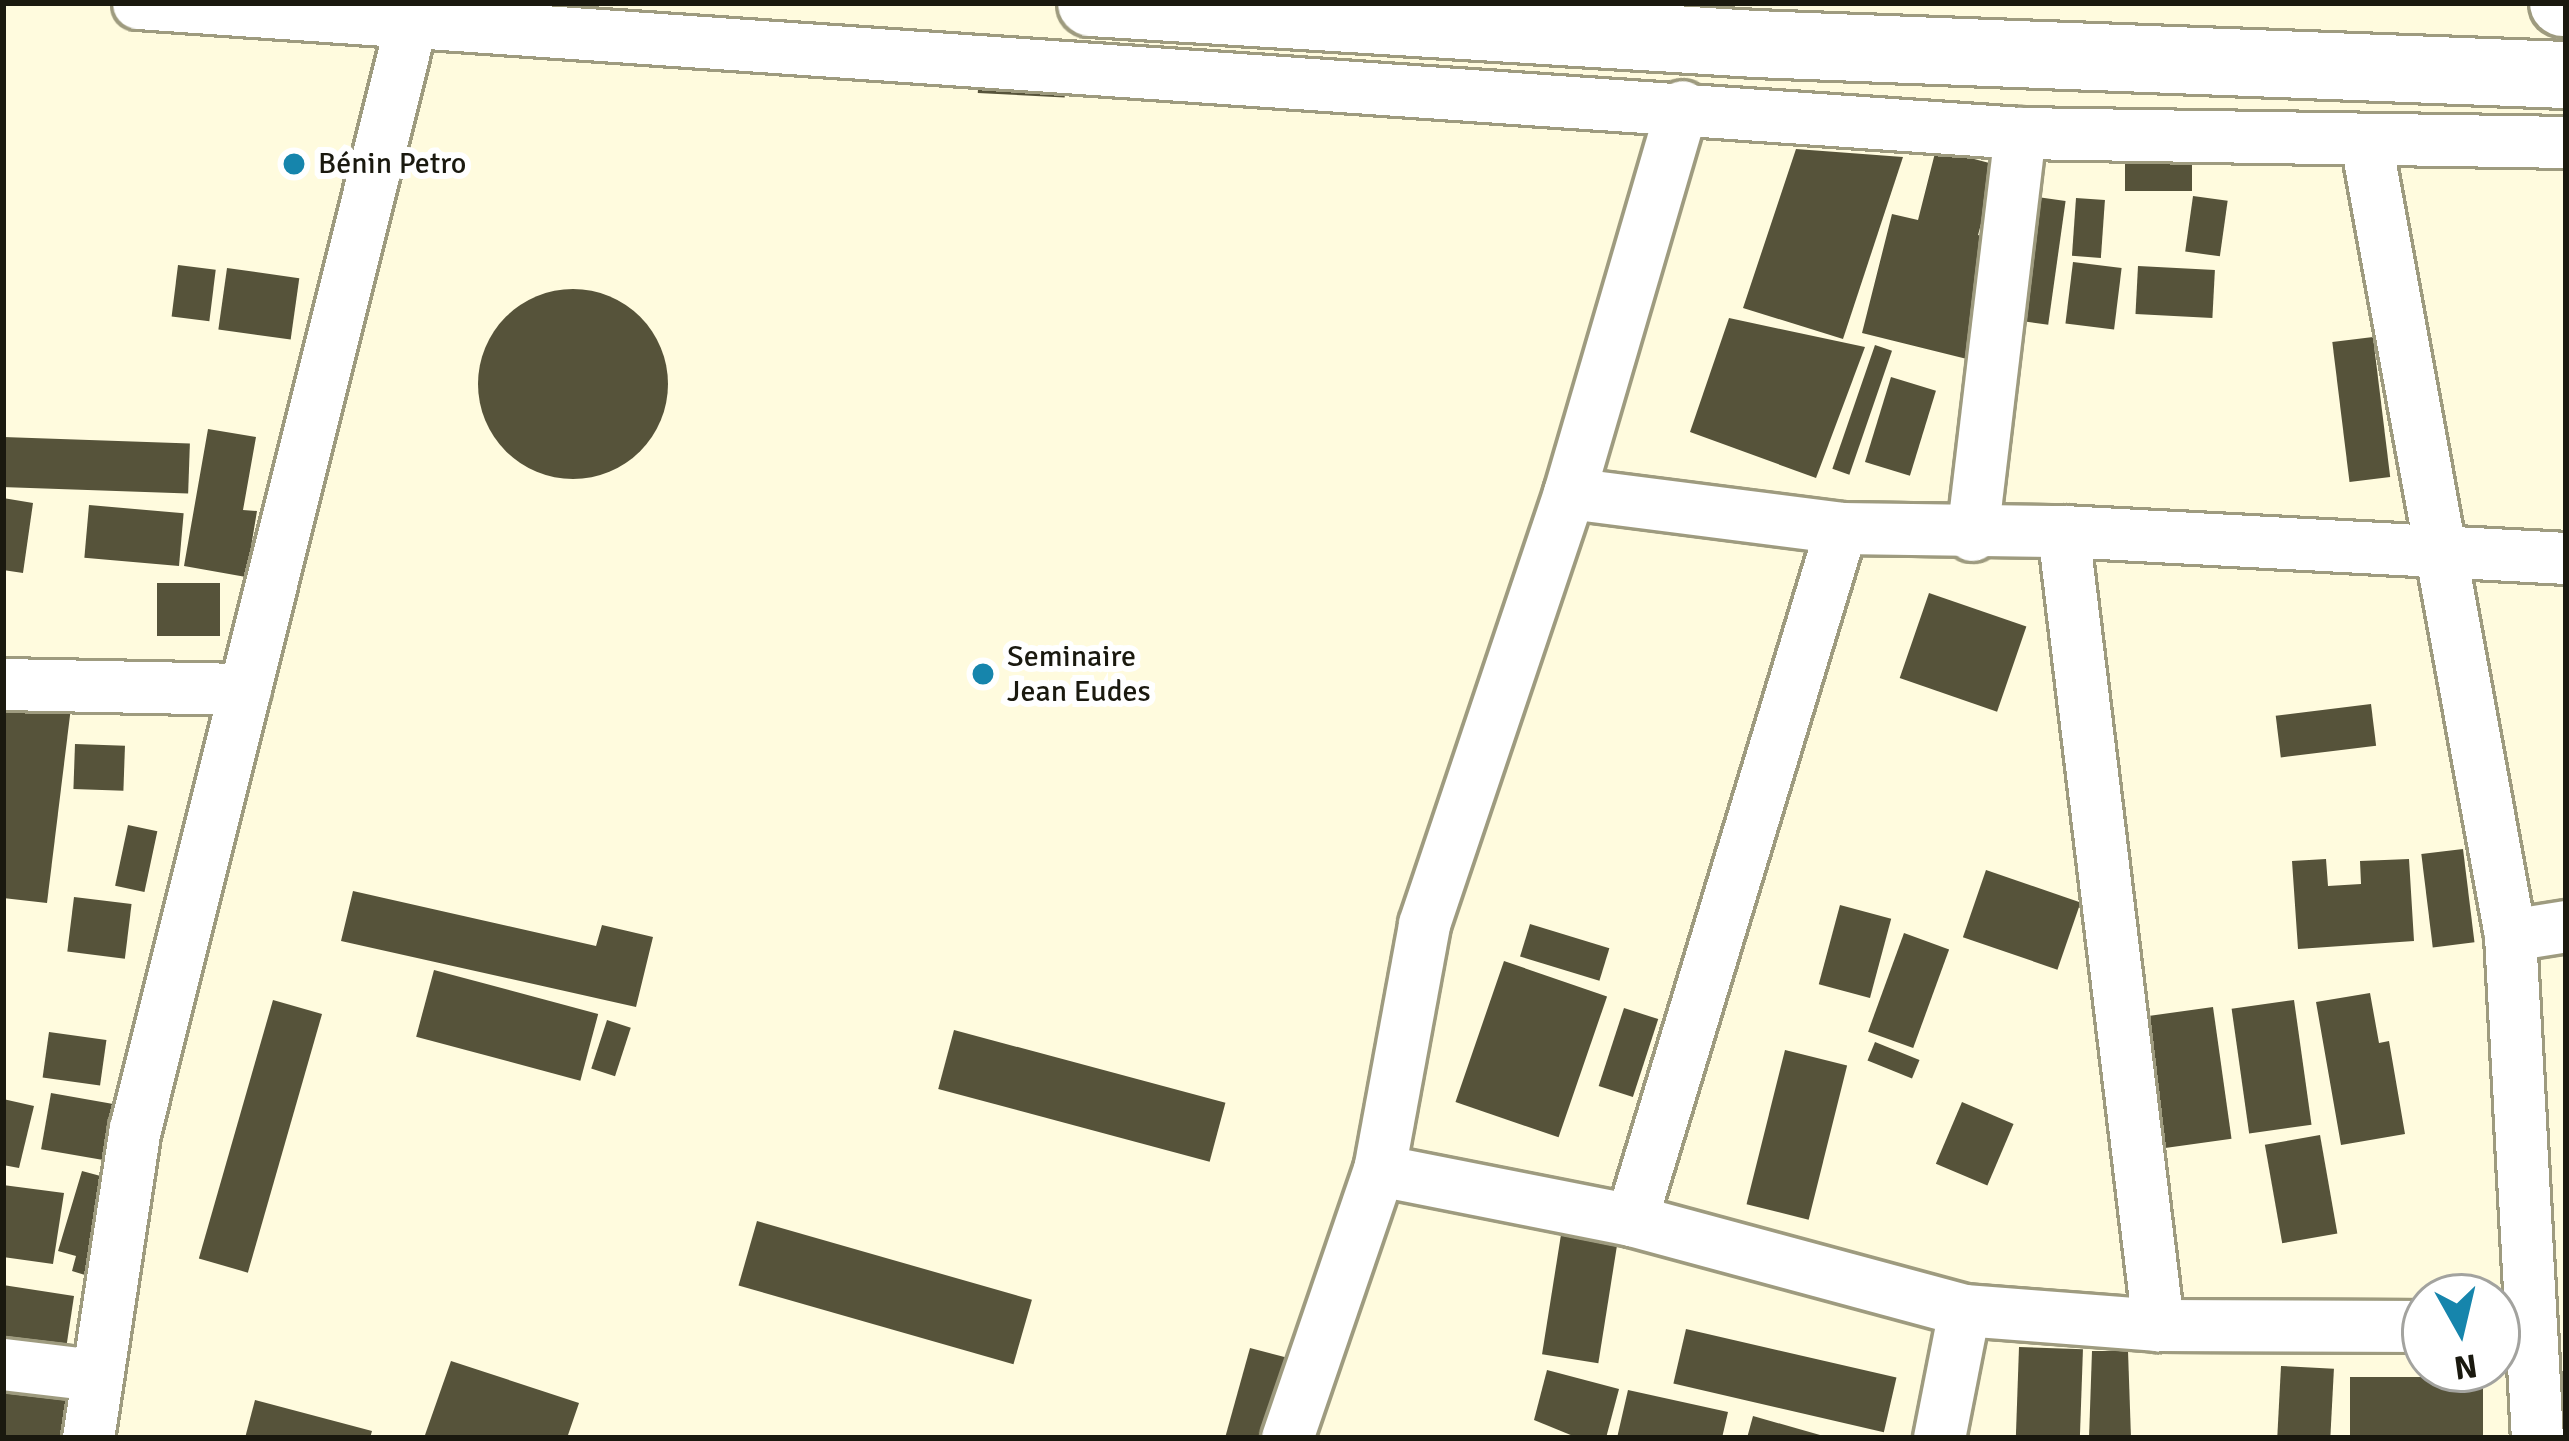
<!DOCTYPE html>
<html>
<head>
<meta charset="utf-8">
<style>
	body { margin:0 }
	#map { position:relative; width:2569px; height:1441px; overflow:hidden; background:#fffbde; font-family:Signika,sans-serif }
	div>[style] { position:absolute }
	.building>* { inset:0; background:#56533a; transform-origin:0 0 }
	.round { border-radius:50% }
	.roads { filter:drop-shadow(3px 0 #9e9b7f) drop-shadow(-3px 0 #9e9b7f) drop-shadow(0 3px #9e9b7f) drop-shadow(0 -3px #9e9b7f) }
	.street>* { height:51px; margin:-25.5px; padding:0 25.5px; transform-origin:25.5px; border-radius:25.5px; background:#fff }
	.highway>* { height:66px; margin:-33px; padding:0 33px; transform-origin:33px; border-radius:33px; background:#fff }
	.dots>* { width:33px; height:33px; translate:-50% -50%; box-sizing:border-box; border:6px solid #fff; border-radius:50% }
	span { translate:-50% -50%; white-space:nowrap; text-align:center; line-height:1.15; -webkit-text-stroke:12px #fff; paint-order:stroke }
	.poi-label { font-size:30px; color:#1a190f }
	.left { translate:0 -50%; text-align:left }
	.frame { position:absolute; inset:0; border:6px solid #1a190f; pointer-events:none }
	.north { position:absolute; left:2401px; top:1273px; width:120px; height:120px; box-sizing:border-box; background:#fff; border:3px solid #a3a39f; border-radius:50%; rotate:172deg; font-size:33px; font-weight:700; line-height:48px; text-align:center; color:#1a190f }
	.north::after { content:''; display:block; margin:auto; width:42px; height:54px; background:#1685ac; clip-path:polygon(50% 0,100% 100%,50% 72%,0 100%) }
</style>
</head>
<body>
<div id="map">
	<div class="building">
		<i style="left:979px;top:70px;width:87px;height:23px;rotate:3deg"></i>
		<i style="clip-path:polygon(1796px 149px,1903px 157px,1843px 339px,1743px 308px)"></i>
		<i style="clip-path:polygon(1936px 149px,1997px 165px,1978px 235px,2005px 242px,1975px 361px,1862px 333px,1892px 214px,1918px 220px)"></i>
		<i style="left:2125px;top:162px;width:67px;height:29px"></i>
		<i style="left:2023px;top:195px;width:43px;height:125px;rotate:8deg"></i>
		<i style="left:2193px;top:196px;width:35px;height:56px;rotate:8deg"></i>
		<i style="left:2076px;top:198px;width:29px;height:58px;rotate:4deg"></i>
		<i style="left:2073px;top:262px;width:49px;height:62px;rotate:7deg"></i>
		<i style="left:178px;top:265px;width:38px;height:52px;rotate:7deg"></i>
		<i style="left:2138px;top:266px;width:77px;height:48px;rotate:3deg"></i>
		<i style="left:227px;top:268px;width:73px;height:62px;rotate:8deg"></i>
		<i class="round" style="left:478px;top:289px;width:190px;height:190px"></i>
		<i style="clip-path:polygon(1729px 318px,1865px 347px,1816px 478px,1690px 432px)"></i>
		<i style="left:2373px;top:337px;width:141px;height:41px;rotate:83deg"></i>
		<i style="left:1875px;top:345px;width:18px;height:131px;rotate:19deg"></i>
		<i style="left:1891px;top:377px;width:47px;height:89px;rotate:17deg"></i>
		<i style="clip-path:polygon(208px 429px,256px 437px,243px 510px,257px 511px,246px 577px,184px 566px)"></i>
		<i style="left:3px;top:437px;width:187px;height:50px;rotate:2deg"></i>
		<i style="clip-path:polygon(3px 498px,33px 503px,23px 573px,3px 570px)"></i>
		<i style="left:89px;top:505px;width:95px;height:53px;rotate:5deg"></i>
		<i style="left:157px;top:583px;width:63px;height:53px"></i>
		<i style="left:1929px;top:593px;width:103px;height:90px;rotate:19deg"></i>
		<i style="clip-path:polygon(3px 691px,72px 699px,47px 903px,3px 898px)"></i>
		<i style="left:2371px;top:704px;width:42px;height:96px;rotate:83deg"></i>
		<i style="left:75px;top:744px;width:50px;height:45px;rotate:2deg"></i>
		<i style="left:128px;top:825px;width:30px;height:62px;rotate:12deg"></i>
		<i style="left:2463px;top:849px;width:94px;height:42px;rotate:83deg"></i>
		<i style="clip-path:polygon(2326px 859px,2328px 886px,2361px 884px,2360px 861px,2409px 859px,2414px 941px,2298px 949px,2292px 861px)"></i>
		<i style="left:1986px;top:870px;width:100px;height:71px;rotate:19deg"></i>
		<i style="clip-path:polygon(353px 891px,596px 946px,602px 925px,653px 937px,636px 1007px,341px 941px)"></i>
		<i style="left:74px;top:897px;width:58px;height:55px;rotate:7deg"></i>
		<i style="left:1840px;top:905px;width:53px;height:82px;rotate:15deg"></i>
		<i style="left:1530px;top:924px;width:83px;height:34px;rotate:17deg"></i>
		<i style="left:1904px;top:933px;width:48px;height:105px;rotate:20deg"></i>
		<i style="left:1504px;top:961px;width:109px;height:149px;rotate:19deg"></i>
		<i style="left:434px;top:970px;width:170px;height:69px;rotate:15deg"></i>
		<i style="clip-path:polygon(2370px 993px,2379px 1043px,2389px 1041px,2405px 1134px,2341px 1145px,2316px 1002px)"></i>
		<i style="left:273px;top:1000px;width:51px;height:269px;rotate:16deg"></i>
		<i style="left:2294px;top:1000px;width:126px;height:63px;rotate:82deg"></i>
		<i style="left:2213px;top:1007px;width:133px;height:67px;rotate:82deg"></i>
		<i style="left:1624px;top:1008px;width:36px;height:82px;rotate:18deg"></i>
		<i style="left:607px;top:1020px;width:25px;height:51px;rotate:18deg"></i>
		<i style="left:954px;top:1030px;width:281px;height:61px;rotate:15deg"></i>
		<i style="left:49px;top:1032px;width:58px;height:46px;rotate:8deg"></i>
		<i style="left:1875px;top:1042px;width:48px;height:20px;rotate:22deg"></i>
		<i style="left:1785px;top:1050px;width:64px;height:159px;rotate:14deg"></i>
		<i style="left:51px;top:1093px;width:66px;height:57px;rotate:10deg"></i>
		<i style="clip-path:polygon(3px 1099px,34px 1106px,19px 1168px,3px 1165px)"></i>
		<i style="left:1962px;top:1102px;width:56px;height:67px;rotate:23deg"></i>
		<i style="left:2320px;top:1135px;width:100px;height:56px;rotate:80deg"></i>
		<i style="clip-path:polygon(82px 1171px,108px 1178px,85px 1275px,72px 1271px,76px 1256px,58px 1251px)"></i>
		<i style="clip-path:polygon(3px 1185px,64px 1193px,53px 1264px,3px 1257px)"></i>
		<i style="left:757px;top:1221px;width:286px;height:67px;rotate:16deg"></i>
		<i style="left:1563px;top:1222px;width:57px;height:134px;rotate:9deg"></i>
		<i style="clip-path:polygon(3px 1285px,74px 1296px,66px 1349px,3px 1342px)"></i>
		<i style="left:1686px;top:1329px;width:216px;height:56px;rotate:13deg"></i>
		<i style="left:2019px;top:1347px;width:64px;height:91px;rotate:2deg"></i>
		<i style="clip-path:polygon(1250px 1348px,1296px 1360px,1274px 1438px,1225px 1438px)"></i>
		<i style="clip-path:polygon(2092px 1351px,2128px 1351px,2131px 1438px,2089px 1438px)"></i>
		<i style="clip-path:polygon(451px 1361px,579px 1403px,567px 1438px,425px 1435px)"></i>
		<i style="left:2281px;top:1366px;width:53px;height:72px;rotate:3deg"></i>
		<i style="clip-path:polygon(1547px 1370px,1619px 1389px,1606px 1438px,1578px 1438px,1534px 1420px)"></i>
		<i style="left:2483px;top:1377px;width:61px;height:133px;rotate:90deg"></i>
		<i style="clip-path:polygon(6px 1379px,69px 1390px,60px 1438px,3px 1438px)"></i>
		<i style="clip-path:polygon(1628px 1390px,1728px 1412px,1722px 1438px,1617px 1438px)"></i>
		<i style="clip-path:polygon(255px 1400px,372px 1431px,370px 1438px,245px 1438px)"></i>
		<i style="clip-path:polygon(1753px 1416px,1827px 1437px,1827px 1438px,1747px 1438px)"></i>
	</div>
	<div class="roads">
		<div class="street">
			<i style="left:138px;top:3px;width:1886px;rotate:3.95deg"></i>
			<i style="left:2020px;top:133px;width:546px;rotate:0.94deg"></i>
			<i style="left:2366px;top:142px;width:806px;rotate:79.71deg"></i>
			<i style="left:2510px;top:935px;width:504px;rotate:86.93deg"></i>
			<i style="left:1569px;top:493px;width:274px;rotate:7.3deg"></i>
			<i style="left:1841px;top:528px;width:222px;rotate:0.8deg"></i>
			<i style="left:2063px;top:531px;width:504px;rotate:3.07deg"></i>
			<i style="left:2063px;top:531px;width:800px;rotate:83.18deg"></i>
			<i style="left:1972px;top:535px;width:405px;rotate:-83.2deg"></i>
			<i style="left:3px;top:684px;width:242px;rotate:1.2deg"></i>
			<i style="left:2510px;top:935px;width:57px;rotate:-9.1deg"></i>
			<i style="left:1379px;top:1170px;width:257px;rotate:11.2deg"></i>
			<i style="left:1631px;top:1220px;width:345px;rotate:15.1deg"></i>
			<i style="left:1964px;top:1310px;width:195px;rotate:4.4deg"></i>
			<i style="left:2158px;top:1325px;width:267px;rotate:0.2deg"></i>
			<i style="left:1631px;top:1220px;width:723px;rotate:-73.12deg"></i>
			<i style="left:3px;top:1364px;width:93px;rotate:6.8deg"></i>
			<i style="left:88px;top:1438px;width:313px;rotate:-81.4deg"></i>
			<i style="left:135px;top:1129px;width:1161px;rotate:-75.99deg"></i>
			<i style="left:1287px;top:1438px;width:283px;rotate:-71.1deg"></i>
			<i style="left:1379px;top:1170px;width:250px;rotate:-79.6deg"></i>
			<i style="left:1424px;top:924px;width:455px;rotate:-71.4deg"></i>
			<i style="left:1569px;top:493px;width:403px;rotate:-73.7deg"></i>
			<i style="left:1939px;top:1438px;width:130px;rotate:-78.9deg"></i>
		</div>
		<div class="highway">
			<i style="left:1091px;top:3px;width:665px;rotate:3.53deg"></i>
			<i style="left:1755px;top:44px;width:812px;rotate:2.19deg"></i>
			<i style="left:2563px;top:3px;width:3px"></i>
		</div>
	</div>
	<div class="dots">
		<i style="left:294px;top:164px;background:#1685ac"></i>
		<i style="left:983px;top:674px;background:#1685ac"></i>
	</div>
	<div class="poi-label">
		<span class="left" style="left:318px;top:164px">Bénin Petro</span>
		<span class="left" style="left:1007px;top:674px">Seminaire<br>Jean Eudes</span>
	</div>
	<div class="frame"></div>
	<div class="north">N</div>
</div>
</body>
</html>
